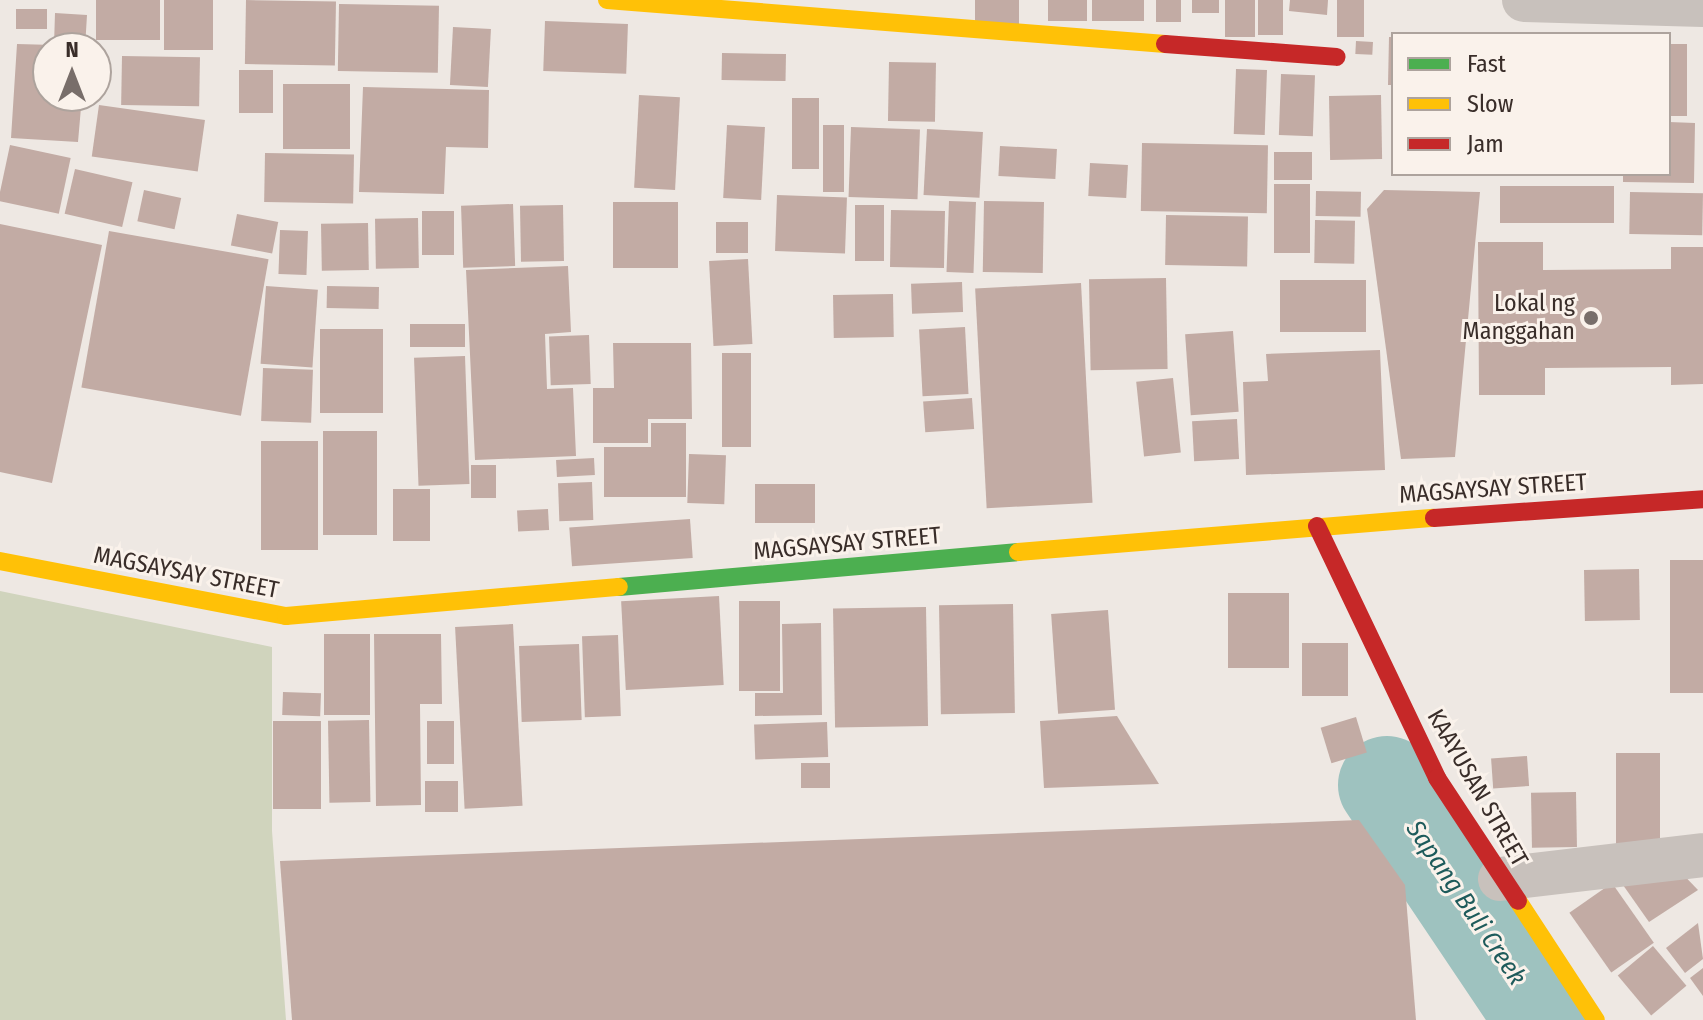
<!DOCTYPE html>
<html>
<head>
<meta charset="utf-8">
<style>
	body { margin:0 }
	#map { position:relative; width:1703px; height:1020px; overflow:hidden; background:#eee8e3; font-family:"Fira Sans Condensed",sans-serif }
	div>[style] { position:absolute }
	.green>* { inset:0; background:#d0d4bd }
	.river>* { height:98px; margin:-49px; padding:0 49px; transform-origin:49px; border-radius:49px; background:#9ec2bf }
	.building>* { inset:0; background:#c2aba4; transform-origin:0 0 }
	.street>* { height:44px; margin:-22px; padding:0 22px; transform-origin:22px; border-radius:22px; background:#c8c1bc }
	.fast>* { height:18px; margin:-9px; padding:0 9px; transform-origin:9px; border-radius:9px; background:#4caf50 }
	.slow>* { height:18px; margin:-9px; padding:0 9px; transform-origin:9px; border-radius:9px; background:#ffc107 }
	.jam>* { height:18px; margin:-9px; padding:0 9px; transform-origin:9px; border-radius:9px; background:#c62828 }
	.dots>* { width:22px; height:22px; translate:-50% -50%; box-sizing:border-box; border:4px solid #faf2eb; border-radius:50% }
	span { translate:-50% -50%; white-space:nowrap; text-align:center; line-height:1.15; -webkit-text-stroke:6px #faf2eb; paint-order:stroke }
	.poi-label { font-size:24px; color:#392d29 }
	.right { translate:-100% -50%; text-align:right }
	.street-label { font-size:24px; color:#392d29 }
	.water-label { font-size:26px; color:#1e5b5b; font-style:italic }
	.legend { position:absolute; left:1391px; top:32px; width:280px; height:144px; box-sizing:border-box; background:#faf2eb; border:2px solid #ada39d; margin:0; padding:10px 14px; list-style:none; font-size:24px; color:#392d29 }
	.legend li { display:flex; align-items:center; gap:16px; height:40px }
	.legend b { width:40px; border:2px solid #ada39d }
	.north { position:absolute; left:32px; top:32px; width:80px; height:80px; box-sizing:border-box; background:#faf2eb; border:2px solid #ada39d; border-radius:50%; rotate:0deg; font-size:22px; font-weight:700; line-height:32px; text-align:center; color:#392d29 }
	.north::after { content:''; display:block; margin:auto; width:28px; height:36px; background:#786e6a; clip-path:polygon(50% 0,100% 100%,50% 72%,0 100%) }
</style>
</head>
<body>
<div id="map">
	<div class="green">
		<i style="clip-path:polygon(0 591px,272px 647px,272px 831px,286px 1020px,0 1020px)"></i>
	</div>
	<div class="river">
		<i style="left:1387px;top:785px;width:283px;rotate:56.1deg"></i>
	</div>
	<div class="building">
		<i style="left:96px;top:0;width:64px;height:40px"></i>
		<i style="left:164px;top:0;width:49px;height:50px"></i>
		<i style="left:246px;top:0;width:90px;height:64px;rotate:1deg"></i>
		<i style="left:975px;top:0;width:44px;height:25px"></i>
		<i style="left:1048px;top:0;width:39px;height:21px"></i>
		<i style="left:1092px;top:0;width:52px;height:21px"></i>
		<i style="left:1156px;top:0;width:25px;height:22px"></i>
		<i style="left:1192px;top:0;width:27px;height:13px"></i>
		<i style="left:1225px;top:0;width:30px;height:37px"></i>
		<i style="left:1258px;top:0;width:25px;height:35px"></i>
		<i style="clip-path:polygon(1290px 0,1328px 0,1327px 15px,1289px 11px)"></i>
		<i style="left:1337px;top:0;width:27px;height:37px"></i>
		<i style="left:339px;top:4px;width:100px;height:67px;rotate:1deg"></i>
		<i style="left:16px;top:9px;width:31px;height:20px"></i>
		<i style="clip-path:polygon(55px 13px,87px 15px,85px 48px,48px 48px,48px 96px,82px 96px,78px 142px,11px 138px,17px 44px,54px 45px)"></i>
		<i style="left:545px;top:21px;width:83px;height:50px;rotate:2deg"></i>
		<i style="left:453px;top:27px;width:38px;height:58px;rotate:3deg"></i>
		<i style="clip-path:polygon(1389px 37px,1393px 37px,1393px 85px,1388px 85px)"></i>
		<i style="left:1356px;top:41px;width:17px;height:13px;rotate:3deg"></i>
		<i style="left:1669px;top:44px;width:18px;height:72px"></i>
		<i style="left:722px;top:53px;width:64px;height:27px;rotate:1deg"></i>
		<i style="left:122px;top:56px;width:78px;height:49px;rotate:1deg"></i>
		<i style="left:889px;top:62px;width:47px;height:59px;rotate:1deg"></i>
		<i style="left:1236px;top:69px;width:31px;height:65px;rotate:2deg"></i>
		<i style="left:239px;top:70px;width:34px;height:43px"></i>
		<i style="left:1281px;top:74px;width:34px;height:61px;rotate:2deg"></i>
		<i style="left:283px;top:84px;width:67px;height:65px"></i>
		<i style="clip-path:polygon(363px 87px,489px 90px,488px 148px,446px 147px,444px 194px,359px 192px)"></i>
		<i style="left:639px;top:95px;width:41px;height:93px;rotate:3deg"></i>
		<i style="left:1381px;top:95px;width:64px;height:52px;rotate:89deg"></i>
		<i style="left:792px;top:98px;width:27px;height:71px"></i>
		<i style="left:99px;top:105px;width:107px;height:52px;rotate:8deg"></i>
		<i style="clip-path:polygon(1669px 122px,1695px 123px,1694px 183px,1623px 182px,1623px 174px,1669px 174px)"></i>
		<i style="left:727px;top:125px;width:38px;height:73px;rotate:3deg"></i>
		<i style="left:823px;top:125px;width:21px;height:67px"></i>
		<i style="left:851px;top:127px;width:69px;height:70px;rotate:2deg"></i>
		<i style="left:927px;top:129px;width:56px;height:66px;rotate:3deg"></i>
		<i style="left:1142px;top:143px;width:126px;height:68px;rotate:1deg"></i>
		<i style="left:10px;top:145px;width:62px;height:57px;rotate:12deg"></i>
		<i style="left:1000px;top:146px;width:57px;height:30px;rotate:3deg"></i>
		<i style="left:1312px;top:152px;width:28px;height:38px;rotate:90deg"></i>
		<i style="left:265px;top:153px;width:89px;height:49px;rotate:1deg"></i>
		<i style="left:1090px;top:163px;width:38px;height:33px;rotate:3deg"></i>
		<i style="left:75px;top:169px;width:59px;height:46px;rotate:13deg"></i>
		<i style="left:1274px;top:184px;width:36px;height:69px"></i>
		<i style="left:1614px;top:186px;width:37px;height:114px;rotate:90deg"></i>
		<i style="left:144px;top:190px;width:38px;height:32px;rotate:12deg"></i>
		<i style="clip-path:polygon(1384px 190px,1480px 192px,1455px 457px,1401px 459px,1367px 209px)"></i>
		<i style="left:1316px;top:191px;width:45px;height:25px;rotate:1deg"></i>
		<i style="left:1630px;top:192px;width:73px;height:42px;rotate:1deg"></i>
		<i style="left:777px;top:195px;width:70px;height:56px;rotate:2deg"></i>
		<i style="left:949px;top:201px;width:27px;height:71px;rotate:2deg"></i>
		<i style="left:984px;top:201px;width:60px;height:71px;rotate:1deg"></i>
		<i style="left:678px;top:202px;width:66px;height:65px;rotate:90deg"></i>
		<i style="left:513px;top:204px;width:62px;height:52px;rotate:88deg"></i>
		<i style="left:563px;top:205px;width:56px;height:43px;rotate:89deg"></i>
		<i style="left:855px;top:205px;width:29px;height:56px"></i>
		<i style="left:891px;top:210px;width:54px;height:57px;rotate:1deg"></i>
		<i style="left:422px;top:211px;width:32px;height:44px"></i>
		<i style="left:237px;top:214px;width:42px;height:32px;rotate:11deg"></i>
		<i style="left:1166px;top:215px;width:82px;height:50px;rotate:1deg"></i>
		<i style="left:418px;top:218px;width:50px;height:43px;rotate:89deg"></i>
		<i style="left:1315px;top:220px;width:40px;height:43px;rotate:1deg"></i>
		<i style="left:716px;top:222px;width:32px;height:31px"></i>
		<i style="left:368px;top:223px;width:47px;height:47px;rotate:89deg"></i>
		<i style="clip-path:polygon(0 224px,102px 245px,52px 483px,0 472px)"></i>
		<i style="left:280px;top:230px;width:28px;height:44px;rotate:2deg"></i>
		<i style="left:109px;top:231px;width:162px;height:159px;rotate:10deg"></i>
		<i style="clip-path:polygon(1478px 242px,1543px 242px,1543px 270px,1671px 269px,1671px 247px,1703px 247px,1703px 384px,1671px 385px,1671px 367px,1545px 368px,1545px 395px,1479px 395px)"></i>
		<i style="left:748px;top:259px;width:85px;height:39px;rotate:87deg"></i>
		<i style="clip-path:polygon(568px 266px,571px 332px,545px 334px,547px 389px,573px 388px,576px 456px,475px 460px,466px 270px)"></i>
		<i style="left:1166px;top:278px;width:91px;height:77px;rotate:89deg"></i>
		<i style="left:1280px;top:280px;width:86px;height:52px"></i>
		<i style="left:962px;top:282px;width:30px;height:51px;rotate:88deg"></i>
		<i style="left:1081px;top:283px;width:220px;height:106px;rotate:87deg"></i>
		<i style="left:266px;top:286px;width:52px;height:78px;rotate:4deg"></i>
		<i style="left:327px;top:286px;width:52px;height:22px;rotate:1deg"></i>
		<i style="left:893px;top:294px;width:43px;height:60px;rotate:89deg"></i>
		<i style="left:410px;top:324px;width:55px;height:23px"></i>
		<i style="left:965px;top:327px;width:67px;height:46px;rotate:87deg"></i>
		<i style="left:320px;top:329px;width:63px;height:84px"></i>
		<i style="left:1233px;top:331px;width:81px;height:48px;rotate:86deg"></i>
		<i style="left:589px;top:335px;width:49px;height:40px;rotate:88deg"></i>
		<i style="clip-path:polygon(613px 343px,691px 343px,692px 419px,648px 419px,648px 443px,593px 443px,593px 388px,614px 388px)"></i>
		<i style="clip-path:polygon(1380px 350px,1385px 470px,1246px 475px,1243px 382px,1268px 381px,1266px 354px)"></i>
		<i style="left:722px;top:353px;width:29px;height:94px"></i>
		<i style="left:465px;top:356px;width:128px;height:51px;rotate:88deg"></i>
		<i style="left:263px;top:368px;width:50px;height:53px;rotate:2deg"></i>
		<i style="left:1173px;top:378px;width:75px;height:37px;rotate:84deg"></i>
		<i style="left:972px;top:398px;width:31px;height:49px;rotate:86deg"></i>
		<i style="left:1237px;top:419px;width:40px;height:45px;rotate:87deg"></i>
		<i style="clip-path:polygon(651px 423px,686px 423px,686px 497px,604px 497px,604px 447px,651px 447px)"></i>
		<i style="left:323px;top:431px;width:54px;height:104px"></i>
		<i style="left:261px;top:441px;width:57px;height:109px"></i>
		<i style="left:689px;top:454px;width:37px;height:49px;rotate:2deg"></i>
		<i style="left:594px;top:458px;width:17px;height:38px;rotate:87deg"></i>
		<i style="left:496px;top:465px;width:33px;height:25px;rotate:90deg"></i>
		<i style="left:592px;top:482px;width:38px;height:34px;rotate:88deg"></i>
		<i style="left:815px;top:484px;width:39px;height:60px;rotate:90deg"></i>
		<i style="left:393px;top:489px;width:37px;height:52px"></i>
		<i style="left:548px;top:509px;width:21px;height:31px;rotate:87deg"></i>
		<i style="left:690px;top:519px;width:39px;height:121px;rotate:86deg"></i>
		<i style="left:1703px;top:560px;width:133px;height:33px;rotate:90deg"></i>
		<i style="left:1639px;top:569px;width:51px;height:55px;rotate:89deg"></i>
		<i style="left:1228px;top:593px;width:61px;height:75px"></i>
		<i style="left:719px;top:596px;width:89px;height:98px;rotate:87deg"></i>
		<i style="left:739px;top:601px;width:41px;height:90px"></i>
		<i style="left:1013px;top:604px;width:109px;height:74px;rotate:89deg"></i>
		<i style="left:926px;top:607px;width:119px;height:93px;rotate:89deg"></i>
		<i style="left:1108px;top:610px;width:100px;height:57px;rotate:86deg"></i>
		<i style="clip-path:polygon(821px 623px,822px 715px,755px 716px,755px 693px,783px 693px,782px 624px)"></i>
		<i style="left:513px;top:624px;width:182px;height:58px;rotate:87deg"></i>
		<i style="left:324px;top:634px;width:46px;height:81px"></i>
		<i style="clip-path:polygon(374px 634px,441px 634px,442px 704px,420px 704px,421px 805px,376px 806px)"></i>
		<i style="left:618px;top:635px;width:81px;height:36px;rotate:88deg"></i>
		<i style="left:1302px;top:643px;width:46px;height:53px"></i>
		<i style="left:579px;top:644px;width:76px;height:60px;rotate:88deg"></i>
		<i style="left:283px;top:692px;width:38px;height:23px;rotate:2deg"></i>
		<i style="clip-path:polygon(1117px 716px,1159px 784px,1044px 788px,1040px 721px)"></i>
		<i style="left:1356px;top:717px;width:37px;height:37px;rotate:73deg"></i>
		<i style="left:369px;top:720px;width:82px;height:41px;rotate:89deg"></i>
		<i style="left:273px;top:721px;width:48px;height:88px"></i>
		<i style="left:427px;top:721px;width:27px;height:43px"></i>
		<i style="left:827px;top:722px;width:35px;height:73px;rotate:88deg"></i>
		<i style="left:1616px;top:753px;width:44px;height:98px"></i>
		<i style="left:1527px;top:756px;width:30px;height:36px;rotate:86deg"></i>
		<i style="left:801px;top:763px;width:29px;height:25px"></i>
		<i style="left:425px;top:781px;width:33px;height:31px"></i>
		<i style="left:1576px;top:792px;width:55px;height:45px;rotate:89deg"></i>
		<i style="clip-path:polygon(1359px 820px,1405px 885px,1416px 1020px,292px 1020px,280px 861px)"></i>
		<i style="clip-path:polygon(1672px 863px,1698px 890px,1649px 922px,1623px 885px)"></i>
		<i style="left:1612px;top:883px;width:73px;height:52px;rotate:55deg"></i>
		<i style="clip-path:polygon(1698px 923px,1703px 959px,1685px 973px,1666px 948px)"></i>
		<i style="left:1653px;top:946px;width:52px;height:46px;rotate:50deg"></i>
		<i style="clip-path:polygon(1703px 968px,1703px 996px,1690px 978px)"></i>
	</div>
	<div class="street">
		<i style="left:1524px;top:0;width:179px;rotate:1.6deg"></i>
		<i style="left:1500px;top:879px;width:204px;rotate:-6.7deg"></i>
	</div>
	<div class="fast">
		<i style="left:619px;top:587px;width:401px;rotate:-5deg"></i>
	</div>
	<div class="slow">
		<i style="left:607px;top:0;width:560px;rotate:4.51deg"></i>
		<i style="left:1018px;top:552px;width:417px;rotate:-4.7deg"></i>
		<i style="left:0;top:561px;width:291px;rotate:10.9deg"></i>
		<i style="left:286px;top:616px;width:334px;rotate:-5deg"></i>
		<i style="left:1518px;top:901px;width:142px;rotate:56.8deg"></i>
	</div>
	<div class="jam">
		<i style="left:1165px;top:44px;width:172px;rotate:4.3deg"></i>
		<i style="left:1434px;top:518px;width:270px;rotate:-4deg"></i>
		<i style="left:1317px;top:526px;width:279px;rotate:64.5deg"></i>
		<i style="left:1437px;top:778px;width:147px;rotate:56.6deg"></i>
	</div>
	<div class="dots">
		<i style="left:1591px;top:318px;background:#786e6a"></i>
	</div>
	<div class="poi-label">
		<span class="right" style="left:1575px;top:318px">Lokal ng<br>Manggahan</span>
	</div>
	<div class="street-label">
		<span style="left:1493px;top:489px;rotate:-4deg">MAGSAYSAY STREET</span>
		<span style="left:847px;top:544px;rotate:-5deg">MAGSAYSAY STREET</span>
		<span style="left:186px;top:573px;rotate:11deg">MAGSAYSAY STREET</span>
		<span style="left:1477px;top:788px;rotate:60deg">KAAYUSAN STREET</span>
	</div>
	<div class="water-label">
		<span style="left:1466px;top:903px;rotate:56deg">Sapang Buli Creek</span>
	</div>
	<ul class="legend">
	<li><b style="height:10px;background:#4caf50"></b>Fast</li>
	<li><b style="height:10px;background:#ffc107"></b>Slow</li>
	<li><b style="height:10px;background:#c62828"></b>Jam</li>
	</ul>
	<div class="north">N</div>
</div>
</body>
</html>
